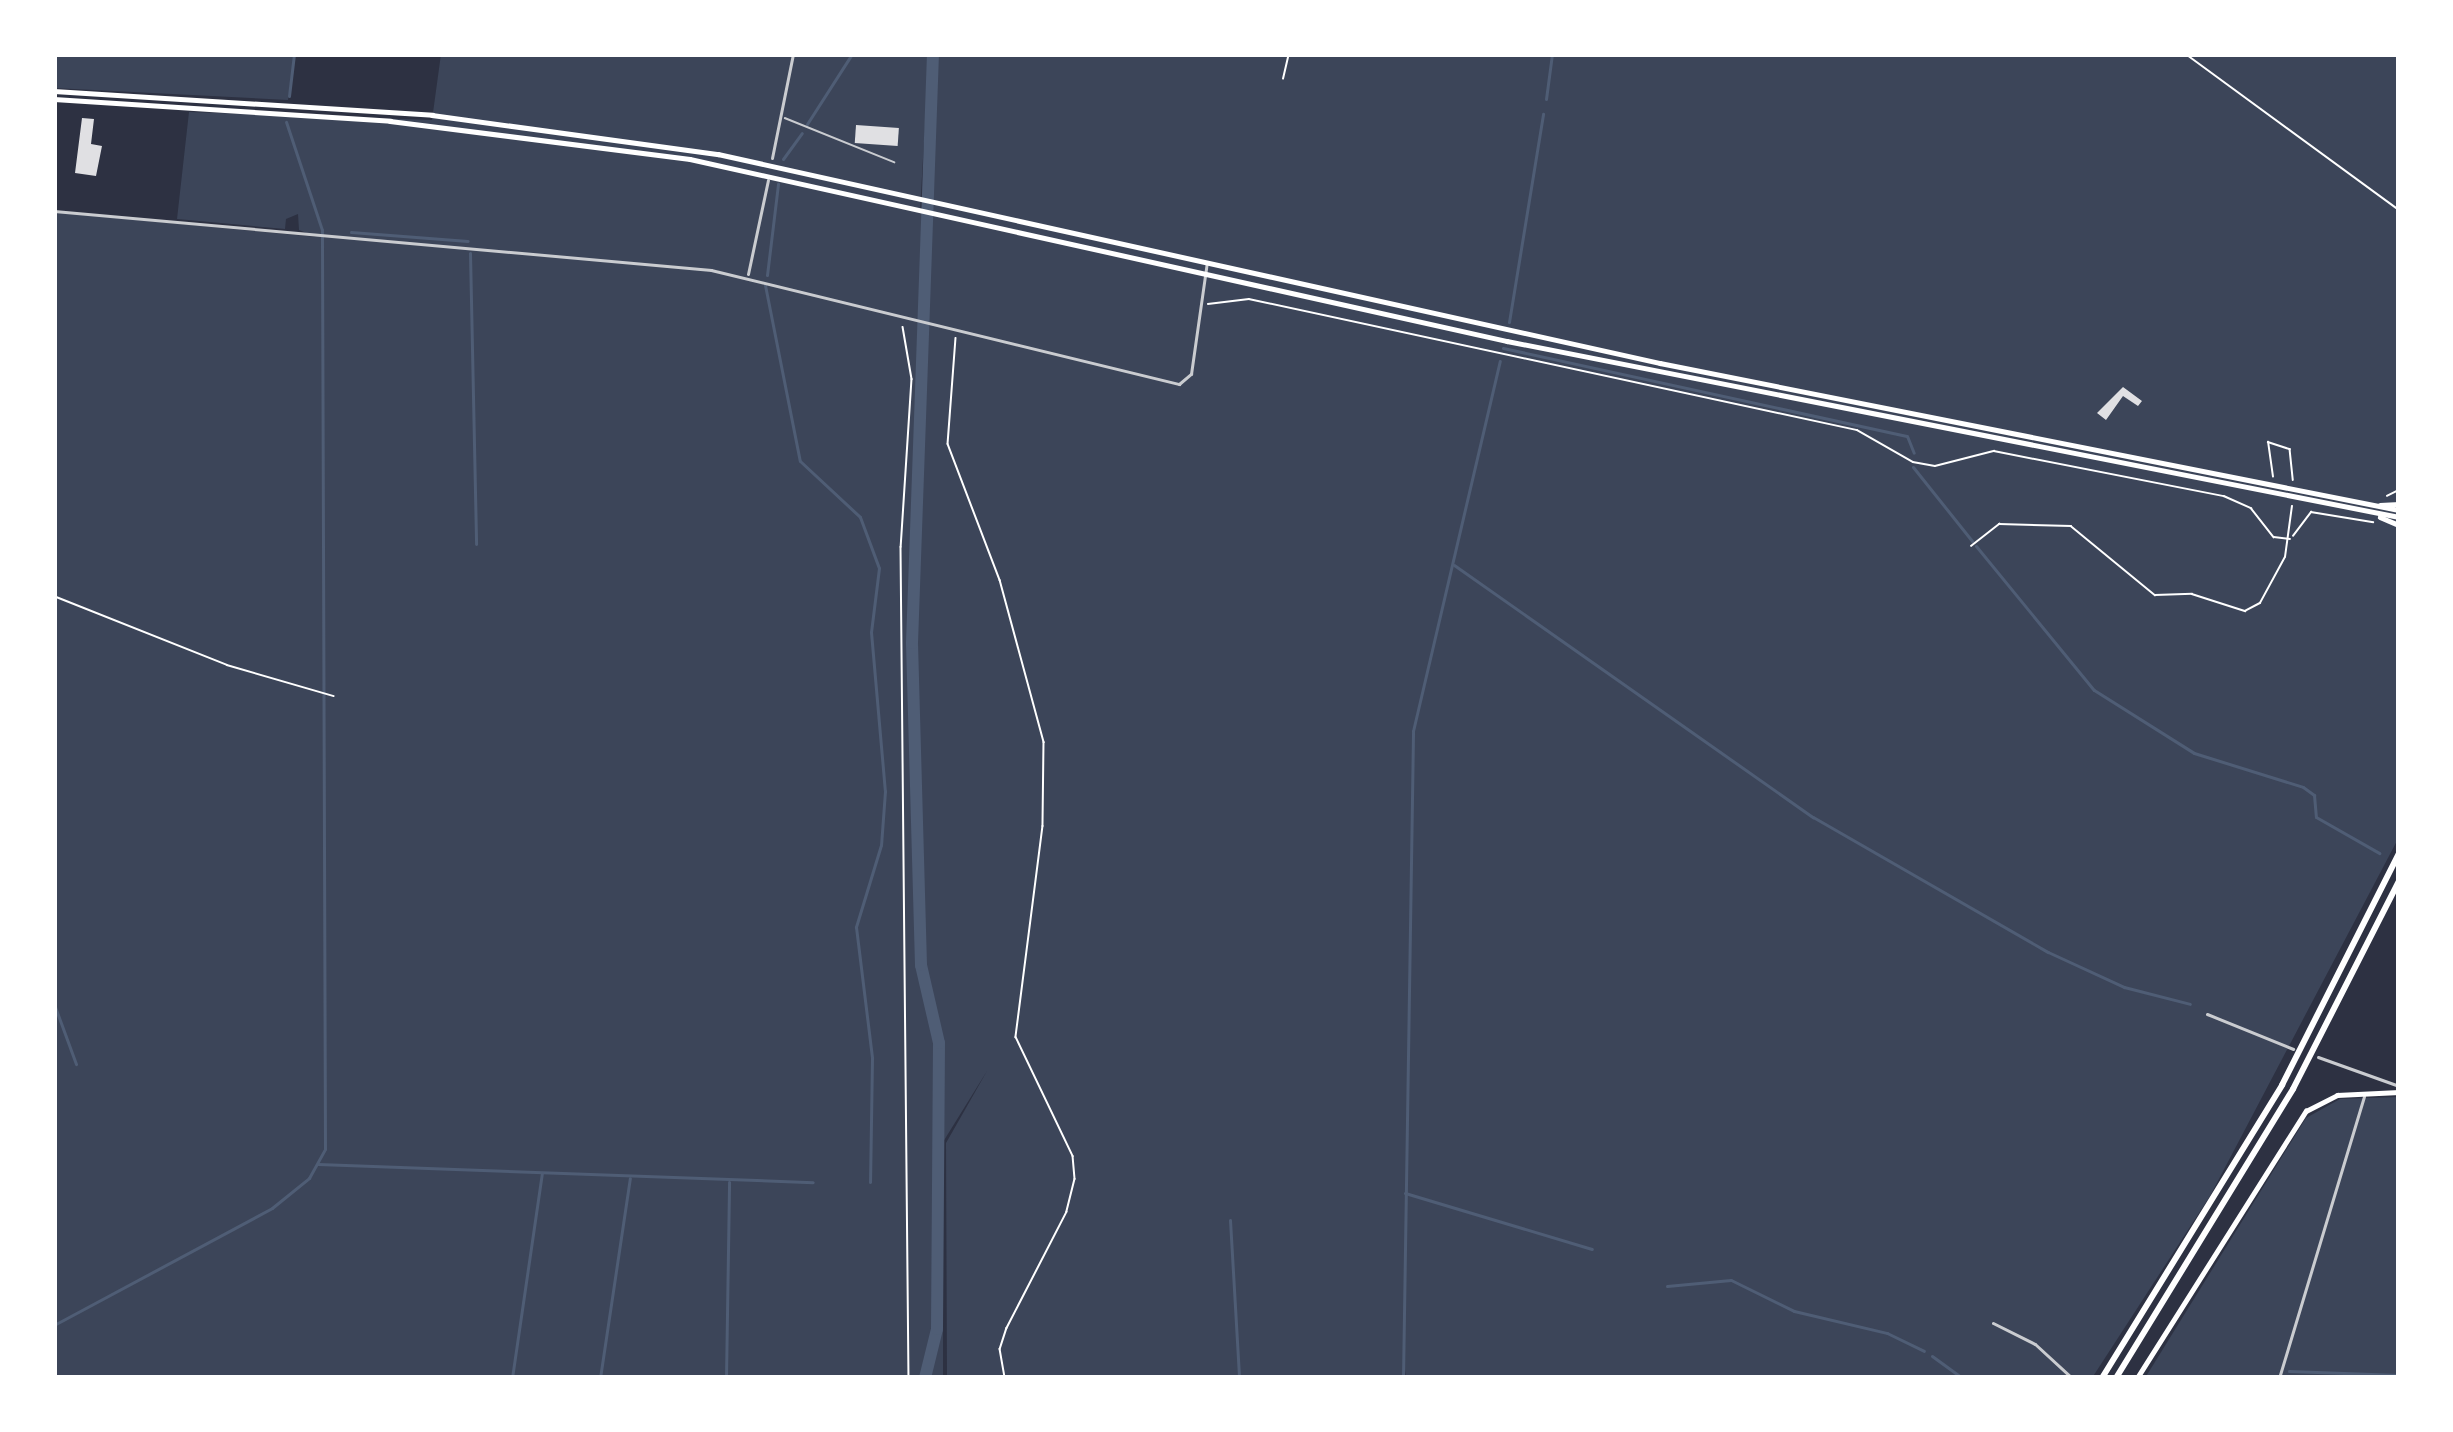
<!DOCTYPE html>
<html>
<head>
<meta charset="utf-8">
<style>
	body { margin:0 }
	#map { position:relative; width:2453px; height:1432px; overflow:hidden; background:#2d3142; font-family:"Zilla Slab",serif }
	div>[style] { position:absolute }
	.green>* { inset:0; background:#3c4559 }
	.stream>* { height:3px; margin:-1.5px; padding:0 1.5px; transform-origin:1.5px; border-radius:1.5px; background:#4f5d75 }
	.river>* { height:12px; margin:-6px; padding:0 6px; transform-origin:6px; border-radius:6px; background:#4f5d75 }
	.building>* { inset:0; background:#e0e0e3; transform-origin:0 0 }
	.path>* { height:1.5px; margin:-0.75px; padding:0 0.75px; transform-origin:0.75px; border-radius:0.75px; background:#fff }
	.service>* { height:1.5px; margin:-0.75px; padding:0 0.75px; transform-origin:0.75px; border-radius:0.75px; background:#caccd0 }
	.minor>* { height:3px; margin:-1.5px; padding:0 1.5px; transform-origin:1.5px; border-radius:1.5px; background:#caccd0 }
	.secondary>* { height:4.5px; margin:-2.25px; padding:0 2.25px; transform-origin:2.25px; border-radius:2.25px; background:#fff }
	.primary>* { height:4.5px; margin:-2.25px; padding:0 2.25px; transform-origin:2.25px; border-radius:2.25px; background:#fff }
	.motorway>* { height:6px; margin:-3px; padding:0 3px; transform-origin:3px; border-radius:3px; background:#fff }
	span { translate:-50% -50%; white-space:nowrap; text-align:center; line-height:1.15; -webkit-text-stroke:9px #fff; paint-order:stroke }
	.frame { position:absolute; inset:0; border:57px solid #fff; pointer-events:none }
</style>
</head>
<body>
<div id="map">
	<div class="green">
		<i style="clip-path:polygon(54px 54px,294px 54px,288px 100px,54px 88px)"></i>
		<i style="clip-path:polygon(441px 54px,929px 54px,920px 211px,927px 212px,938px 54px,2399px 54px,2399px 837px,2210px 1196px,2092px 1378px,1406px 1378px,1404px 1362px,1403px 1378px,947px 1378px,946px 1143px,987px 1071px,943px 1142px,943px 1378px,54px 1378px,54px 212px,317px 237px,299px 230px,298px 214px,286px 219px,285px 229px,177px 219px,189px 112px,432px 120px)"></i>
		<i style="clip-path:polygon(2399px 1097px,2399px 1378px,2145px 1378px,2306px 1118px,2340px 1099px)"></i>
	</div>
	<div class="stream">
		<i style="left:289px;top:96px;width:42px;rotate:-83.2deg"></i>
		<i style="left:1546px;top:99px;width:45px;rotate:-82.4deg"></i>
		<i style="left:807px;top:124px;width:83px;rotate:-57.3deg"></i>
		<i style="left:783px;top:159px;width:32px;rotate:-54deg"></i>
		<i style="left:351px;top:232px;width:117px;rotate:4.4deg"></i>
		<i style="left:470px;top:253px;width:291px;rotate:88.8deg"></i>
		<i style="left:767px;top:275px;width:92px;rotate:-83.1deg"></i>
		<i style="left:765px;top:285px;width:179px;rotate:78.8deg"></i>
		<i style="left:800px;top:461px;width:82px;rotate:43deg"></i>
		<i style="left:860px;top:517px;width:54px;rotate:69.6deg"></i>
		<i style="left:879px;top:568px;width:64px;rotate:97.1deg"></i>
		<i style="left:871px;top:632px;width:160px;rotate:85deg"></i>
		<i style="left:885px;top:791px;width:54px;rotate:94.2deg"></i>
		<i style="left:881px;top:845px;width:86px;rotate:107deg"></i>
		<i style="left:856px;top:927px;width:132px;rotate:83deg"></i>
		<i style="left:872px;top:1058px;width:124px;rotate:90.9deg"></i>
		<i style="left:1509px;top:322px;width:211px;rotate:-80.7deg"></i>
		<i style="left:1503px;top:348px;width:413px;rotate:12.3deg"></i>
		<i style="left:1907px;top:436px;width:18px;rotate:68deg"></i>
		<i style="left:1913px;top:467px;width:95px;rotate:51.4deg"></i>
		<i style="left:1976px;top:546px;width:186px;rotate:50.7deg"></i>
		<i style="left:2094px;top:690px;width:118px;rotate:32.2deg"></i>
		<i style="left:2194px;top:753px;width:114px;rotate:17.3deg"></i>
		<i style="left:2303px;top:787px;width:14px;rotate:36deg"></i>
		<i style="left:2314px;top:795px;width:22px;rotate:85deg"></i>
		<i style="left:2316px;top:817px;width:73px;rotate:29.7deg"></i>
		<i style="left:1454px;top:565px;width:439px;rotate:35.1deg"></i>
		<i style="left:1813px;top:817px;width:271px;rotate:29.9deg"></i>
		<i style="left:2048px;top:952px;width:84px;rotate:24.7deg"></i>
		<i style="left:2124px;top:987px;width:68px;rotate:14.4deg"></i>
		<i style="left:54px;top:1004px;width:64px;rotate:69.9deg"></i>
		<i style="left:318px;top:1164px;width:495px;rotate:2.1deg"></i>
		<i style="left:1405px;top:1193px;width:195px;rotate:16.7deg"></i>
		<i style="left:1230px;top:1220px;width:158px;rotate:86.7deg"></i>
		<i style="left:1667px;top:1286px;width:64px;rotate:-5.4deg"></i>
		<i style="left:1731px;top:1280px;width:70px;rotate:26.2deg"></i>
		<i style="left:1794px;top:1311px;width:96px;rotate:13.3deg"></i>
		<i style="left:1887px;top:1333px;width:41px;rotate:25.9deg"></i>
		<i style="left:54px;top:1325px;width:247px;rotate:-28.2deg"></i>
		<i style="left:272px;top:1208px;width:48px;rotate:-39deg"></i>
		<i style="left:309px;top:1178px;width:33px;rotate:-61deg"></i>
		<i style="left:325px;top:1149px;width:919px;rotate:-90.19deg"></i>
		<i style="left:322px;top:230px;width:114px;rotate:-108.4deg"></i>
		<i style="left:1932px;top:1356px;width:37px;rotate:36deg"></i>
		<i style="left:2289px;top:1371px;width:110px;rotate:2.1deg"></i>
		<i style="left:512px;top:1378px;width:207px;rotate:-81.7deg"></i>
		<i style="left:600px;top:1378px;width:202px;rotate:-81.5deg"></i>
		<i style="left:726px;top:1378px;width:196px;rotate:-89.1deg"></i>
		<i style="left:1403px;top:1378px;width:647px;rotate:-89.11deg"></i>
		<i style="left:1413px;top:731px;width:380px;rotate:-76.8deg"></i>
	</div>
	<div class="river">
		<i style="left:925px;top:1378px;width:50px;rotate:-76.2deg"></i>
		<i style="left:937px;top:1329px;width:286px;rotate:-89.6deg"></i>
		<i style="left:939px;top:1043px;width:80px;rotate:-103deg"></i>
		<i style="left:921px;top:965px;width:322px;rotate:-91.6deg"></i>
		<i style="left:912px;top:643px;width:589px;rotate:-87.96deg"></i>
	</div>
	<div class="building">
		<i style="clip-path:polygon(82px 118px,94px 119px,91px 144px,102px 146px,96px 176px,75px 173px)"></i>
		<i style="left:856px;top:125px;width:43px;height:18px;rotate:4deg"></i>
		<i style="clip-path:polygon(2123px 387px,2142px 401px,2138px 406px,2123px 396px,2106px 420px,2097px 413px)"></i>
	</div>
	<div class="path">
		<i style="left:2186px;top:54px;width:264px;rotate:36.2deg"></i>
		<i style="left:1283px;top:79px;width:26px;rotate:-77deg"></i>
		<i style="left:1208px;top:304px;width:41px;rotate:-7deg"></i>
		<i style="left:1249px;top:299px;width:622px;rotate:12.16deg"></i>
		<i style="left:1857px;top:430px;width:64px;rotate:29.7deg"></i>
		<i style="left:1913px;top:462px;width:22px;rotate:10deg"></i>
		<i style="left:1935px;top:466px;width:61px;rotate:-14.3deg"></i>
		<i style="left:1994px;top:451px;width:234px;rotate:11.1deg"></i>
		<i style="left:2224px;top:496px;width:30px;rotate:24deg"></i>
		<i style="left:2251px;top:508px;width:37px;rotate:52deg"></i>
		<i style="left:2274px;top:537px;width:16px;rotate:7deg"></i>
		<i style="left:903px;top:327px;width:53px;rotate:80.2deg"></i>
		<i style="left:912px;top:379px;width:168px;rotate:93.7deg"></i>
		<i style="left:901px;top:547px;width:831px;rotate:89.45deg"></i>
		<i style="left:956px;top:338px;width:106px;rotate:94.3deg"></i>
		<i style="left:948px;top:444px;width:146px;rotate:69.1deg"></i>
		<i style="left:1000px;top:580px;width:168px;rotate:74.8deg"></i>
		<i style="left:1044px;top:742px;width:84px;rotate:90.7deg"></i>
		<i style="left:1043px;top:826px;width:213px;rotate:97.3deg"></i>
		<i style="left:1016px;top:1037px;width:132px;rotate:64.4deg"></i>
		<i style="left:1073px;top:1156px;width:23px;rotate:85deg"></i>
		<i style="left:1075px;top:1179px;width:34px;rotate:104deg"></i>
		<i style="left:1067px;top:1212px;width:131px;rotate:117.3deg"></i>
		<i style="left:1007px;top:1328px;width:22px;rotate:108deg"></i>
		<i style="left:1000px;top:1349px;width:29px;rotate:80deg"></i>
		<i style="left:2273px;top:477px;width:35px;rotate:-98deg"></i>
		<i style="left:2268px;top:442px;width:23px;rotate:18deg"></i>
		<i style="left:2290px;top:449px;width:31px;rotate:84deg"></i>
		<i style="left:2387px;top:496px;width:13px;rotate:-27deg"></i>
		<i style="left:2293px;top:536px;width:30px;rotate:-53deg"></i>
		<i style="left:2311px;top:512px;width:63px;rotate:9.2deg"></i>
		<i style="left:1971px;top:546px;width:36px;rotate:-38deg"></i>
		<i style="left:1999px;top:524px;width:72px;rotate:1.6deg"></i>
		<i style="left:2071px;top:526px;width:109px;rotate:39.4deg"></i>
		<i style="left:2155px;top:595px;width:37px;rotate:-2deg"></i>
		<i style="left:2192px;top:594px;width:56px;rotate:17.8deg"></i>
		<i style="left:2245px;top:611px;width:17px;rotate:-28deg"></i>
		<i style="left:2260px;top:603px;width:52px;rotate:-61.5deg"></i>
		<i style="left:2285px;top:557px;width:51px;rotate:-82.2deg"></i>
		<i style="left:54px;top:596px;width:186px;rotate:21.7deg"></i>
		<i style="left:227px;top:665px;width:111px;rotate:16.2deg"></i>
	</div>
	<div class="service">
		<i style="left:785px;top:118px;width:118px;rotate:22deg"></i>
	</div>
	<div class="minor">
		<i style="left:772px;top:158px;width:106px;rotate:-78.6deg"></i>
		<i style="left:54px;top:211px;width:660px;rotate:5.13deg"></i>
		<i style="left:711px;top:270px;width:482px;rotate:13.7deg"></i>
		<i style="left:1179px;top:384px;width:16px;rotate:-40deg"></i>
		<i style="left:1191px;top:374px;width:113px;rotate:-81.9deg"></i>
		<i style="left:748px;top:274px;width:96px;rotate:-78deg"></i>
		<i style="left:2207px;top:1014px;width:93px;rotate:22.1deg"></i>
		<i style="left:2318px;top:1057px;width:86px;rotate:19.7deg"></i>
		<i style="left:1993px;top:1323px;width:47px;rotate:26.6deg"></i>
		<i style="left:2035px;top:1344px;width:50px;rotate:42.6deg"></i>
		<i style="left:2279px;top:1378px;width:294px;rotate:-73.2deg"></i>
	</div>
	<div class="secondary">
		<i style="left:2137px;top:1378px;width:316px;rotate:-57.7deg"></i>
		<i style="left:2306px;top:1111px;width:35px;rotate:-27deg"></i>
		<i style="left:2337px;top:1095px;width:62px;rotate:-2.8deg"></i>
	</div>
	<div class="primary">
		<i style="left:54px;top:91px;width:379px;rotate:3.6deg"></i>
		<i style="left:432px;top:115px;width:289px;rotate:7.8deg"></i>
		<i style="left:718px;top:154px;width:965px;rotate:12.51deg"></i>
		<i style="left:1660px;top:363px;width:753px;rotate:11.25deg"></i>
		<i style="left:54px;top:99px;width:337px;rotate:3.7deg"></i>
		<i style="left:390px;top:121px;width:302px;rotate:7.2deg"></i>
		<i style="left:690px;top:159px;width:837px;rotate:12.56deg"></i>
		<i style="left:1507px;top:341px;width:909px;rotate:11.16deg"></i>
		<i style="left:2380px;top:505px;width:19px;rotate:-3deg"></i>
		<i style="left:2380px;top:517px;width:21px;rotate:23deg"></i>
	</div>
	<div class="motorway">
		<i style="left:2102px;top:1378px;width:344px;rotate:-58.4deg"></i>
		<i style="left:2282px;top:1085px;width:260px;rotate:-63.2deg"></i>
		<i style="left:2116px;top:1378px;width:339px;rotate:-58.5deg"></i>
		<i style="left:2293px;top:1089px;width:233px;rotate:-63deg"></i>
	</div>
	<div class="frame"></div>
</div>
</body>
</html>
